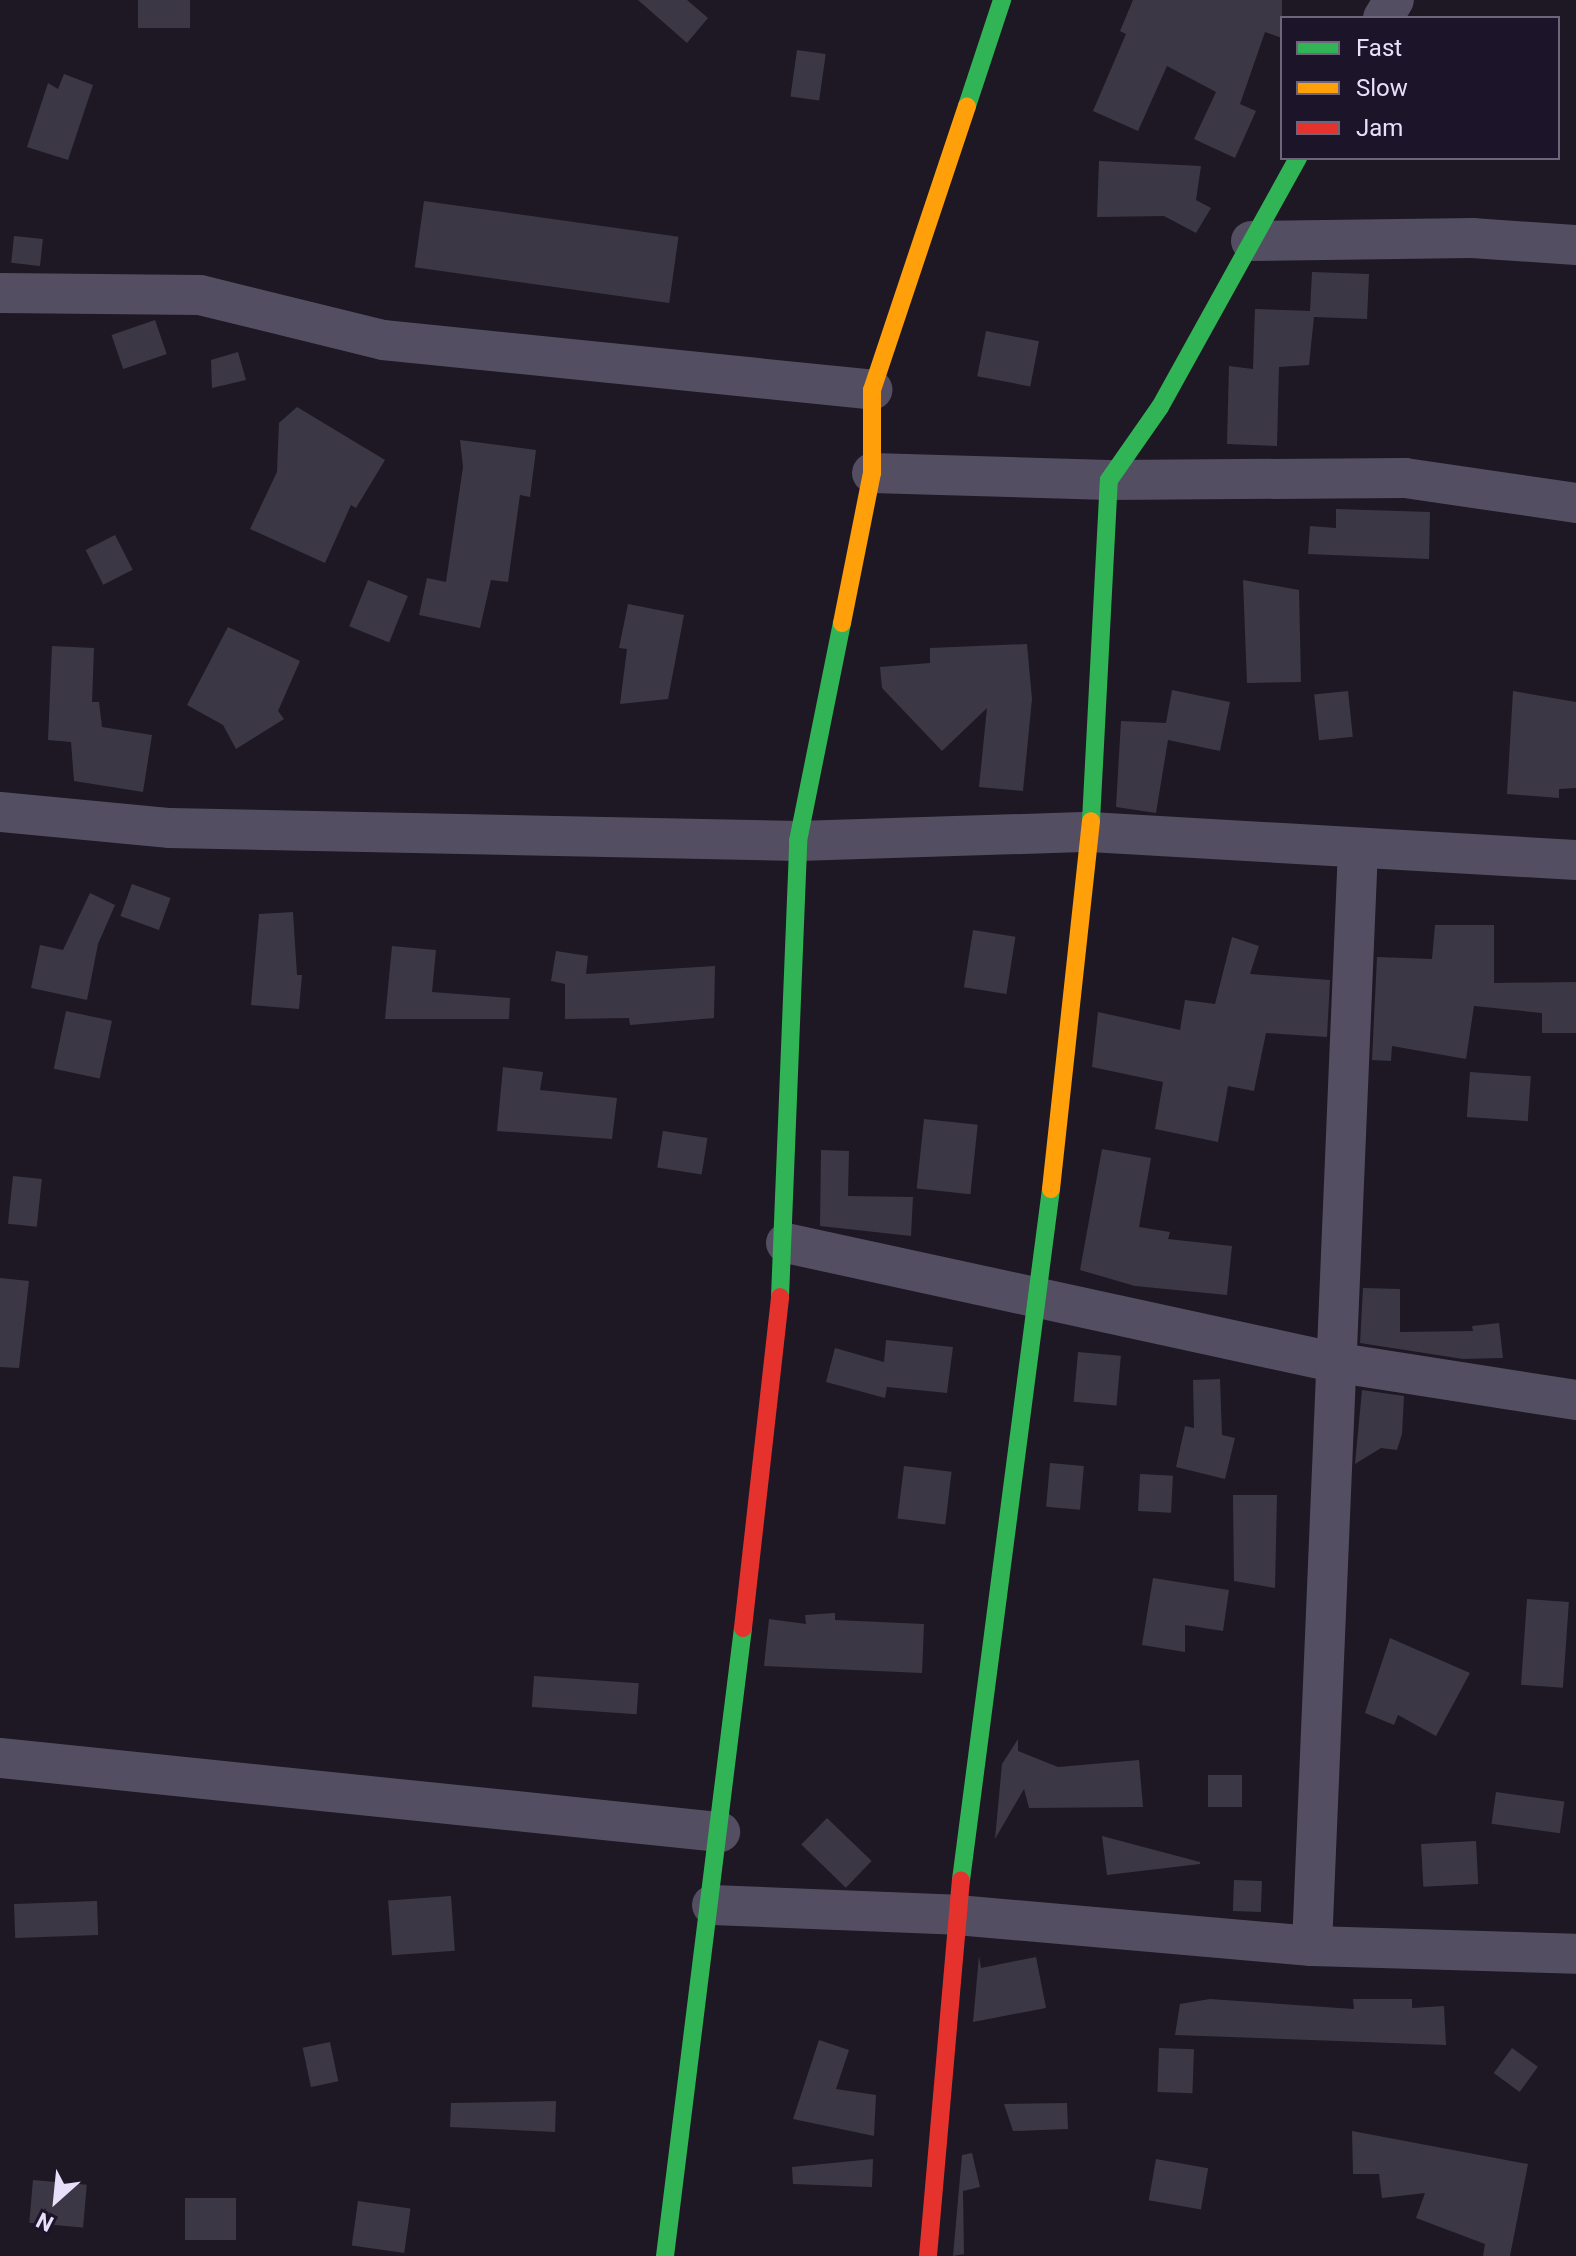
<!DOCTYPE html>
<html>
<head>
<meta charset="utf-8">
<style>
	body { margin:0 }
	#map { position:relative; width:1576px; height:2256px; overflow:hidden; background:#1d1824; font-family:Roboto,sans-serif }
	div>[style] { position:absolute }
	.building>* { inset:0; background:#3c3745; transform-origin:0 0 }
	.street>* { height:40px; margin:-20px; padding:0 20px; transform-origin:20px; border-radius:20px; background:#544e63 }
	.fast>* { height:18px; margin:-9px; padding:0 9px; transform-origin:9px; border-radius:9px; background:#30b455 }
	.slow>* { height:18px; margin:-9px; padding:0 9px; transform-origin:9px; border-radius:9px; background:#ff9f0a }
	.jam>* { height:18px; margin:-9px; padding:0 9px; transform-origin:9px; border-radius:9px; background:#e5322d }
	span { translate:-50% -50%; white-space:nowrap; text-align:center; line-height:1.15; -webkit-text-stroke:8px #1c1428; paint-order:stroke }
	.legend { position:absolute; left:1280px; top:16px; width:280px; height:144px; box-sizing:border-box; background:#1c1428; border:2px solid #6e657c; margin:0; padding:10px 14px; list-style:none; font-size:24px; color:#e8dffb }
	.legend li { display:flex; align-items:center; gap:16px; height:40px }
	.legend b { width:40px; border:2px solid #6e657c }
	.north { position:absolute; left:16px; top:2160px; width:80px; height:80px; -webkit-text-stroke:6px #1c1428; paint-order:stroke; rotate:207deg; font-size:22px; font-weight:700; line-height:32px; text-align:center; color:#e8dffb }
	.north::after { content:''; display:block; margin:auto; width:28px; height:36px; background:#e8dffb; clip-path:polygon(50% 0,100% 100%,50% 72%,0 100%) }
</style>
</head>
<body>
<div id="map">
	<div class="building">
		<i style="left:138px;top:0;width:52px;height:28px"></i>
		<i style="clip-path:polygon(638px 0,687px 0,708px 18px,687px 43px)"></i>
		<i style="clip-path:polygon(1133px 0,1282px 0,1282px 38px,1265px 32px,1240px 104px,1256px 111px,1235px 158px,1194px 139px,1216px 92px,1167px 66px,1138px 131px,1093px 111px,1126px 34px,1120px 31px)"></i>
		<i style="left:797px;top:50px;width:29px;height:47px;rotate:8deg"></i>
		<i style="clip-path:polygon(64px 74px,93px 85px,68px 160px,27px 147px,48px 83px,58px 89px)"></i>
		<i style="clip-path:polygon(1099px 161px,1201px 166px,1196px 200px,1211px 208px,1196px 233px,1164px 216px,1097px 217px)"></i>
		<i style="left:424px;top:201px;width:257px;height:67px;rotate:8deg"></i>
		<i style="left:14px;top:236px;width:29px;height:27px;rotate:6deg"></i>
		<i style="clip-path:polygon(1312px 272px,1369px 274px,1367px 319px,1314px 317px,1309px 365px,1279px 367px,1277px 446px,1227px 444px,1229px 366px,1253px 369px,1255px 309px,1310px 311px)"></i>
		<i style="left:155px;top:320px;width:36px;height:46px;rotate:71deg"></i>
		<i style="left:986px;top:331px;width:54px;height:46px;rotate:11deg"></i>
		<i style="clip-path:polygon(238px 352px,246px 380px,212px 388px,211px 360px)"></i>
		<i style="clip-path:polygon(297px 407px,385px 460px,356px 508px,351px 505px,325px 563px,250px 529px,277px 472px,279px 423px)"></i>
		<i style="clip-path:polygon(460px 440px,536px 450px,530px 497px,520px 495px,508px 582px,491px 580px,480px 628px,419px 615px,427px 578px,446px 582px,463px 467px)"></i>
		<i style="clip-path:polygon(1336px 509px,1430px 512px,1429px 559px,1308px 554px,1310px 526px,1336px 528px)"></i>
		<i style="left:115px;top:535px;width:39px;height:33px;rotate:63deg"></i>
		<i style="left:368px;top:580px;width:43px;height:50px;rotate:22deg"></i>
		<i style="clip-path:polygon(1243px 580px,1299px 590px,1301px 682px,1247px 683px)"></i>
		<i style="clip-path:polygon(628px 604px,684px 615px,668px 699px,620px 704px,627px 649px,619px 648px)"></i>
		<i style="clip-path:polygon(228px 627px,300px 661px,278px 711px,284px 719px,236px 749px,223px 725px,187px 705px)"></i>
		<i style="clip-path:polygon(1027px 644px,1032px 699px,1023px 791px,979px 787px,987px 708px,942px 751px,882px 688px,880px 667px,930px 663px,930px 648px)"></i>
		<i style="clip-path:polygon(52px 646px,94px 648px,92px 702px,99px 702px,102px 727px,152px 735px,143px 792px,74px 781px,71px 742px,48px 740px)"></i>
		<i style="clip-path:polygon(1172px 690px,1230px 702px,1220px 751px,1168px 740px,1156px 813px,1116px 807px,1121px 721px,1166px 723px)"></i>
		<i style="left:1348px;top:691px;width:46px;height:34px;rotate:84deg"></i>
		<i style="clip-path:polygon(1513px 691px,1576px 702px,1576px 788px,1559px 789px,1559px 798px,1507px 794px)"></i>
		<i style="left:132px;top:884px;width:41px;height:34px;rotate:20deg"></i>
		<i style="clip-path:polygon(90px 893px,115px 905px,98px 944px,87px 1000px,31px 988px,40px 945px,63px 950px)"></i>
		<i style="clip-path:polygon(293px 912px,297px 975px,302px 975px,299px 1009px,251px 1005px,259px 914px)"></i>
		<i style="clip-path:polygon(1435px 925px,1494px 925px,1494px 983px,1576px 982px,1576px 1033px,1542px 1033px,1542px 1013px,1474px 1006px,1466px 1059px,1392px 1046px,1391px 1061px,1372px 1060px,1377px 957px,1432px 959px)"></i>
		<i style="left:973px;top:930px;width:43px;height:58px;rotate:9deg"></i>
		<i style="clip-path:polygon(1232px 937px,1259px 946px,1250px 974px,1330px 980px,1327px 1037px,1266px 1033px,1254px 1091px,1228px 1086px,1218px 1142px,1155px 1129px,1163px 1082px,1092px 1067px,1098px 1012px,1180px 1030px,1185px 1000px,1215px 1004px)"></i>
		<i style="clip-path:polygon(392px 946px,436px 950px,432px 992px,510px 998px,509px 1019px,385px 1019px)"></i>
		<i style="clip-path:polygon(556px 951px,588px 956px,586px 974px,715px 966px,714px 1018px,630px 1025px,629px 1018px,565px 1019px,565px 984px,551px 981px)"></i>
		<i style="left:66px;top:1011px;width:47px;height:59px;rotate:12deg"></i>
		<i style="clip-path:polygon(503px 1067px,543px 1072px,540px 1090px,617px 1098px,612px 1139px,497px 1131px)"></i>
		<i style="left:1470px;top:1072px;width:61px;height:45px;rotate:4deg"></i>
		<i style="left:924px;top:1119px;width:54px;height:70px;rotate:6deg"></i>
		<i style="left:663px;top:1131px;width:45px;height:37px;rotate:9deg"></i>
		<i style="clip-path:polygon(1102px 1149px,1151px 1158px,1139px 1227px,1170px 1232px,1168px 1239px,1232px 1246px,1227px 1295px,1135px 1286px,1080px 1270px)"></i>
		<i style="clip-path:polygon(821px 1150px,849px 1151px,848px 1196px,913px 1197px,911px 1236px,820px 1226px)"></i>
		<i style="left:13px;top:1176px;width:29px;height:48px;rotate:6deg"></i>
		<i style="clip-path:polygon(0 1278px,29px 1281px,19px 1368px,0 1367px)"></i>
		<i style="clip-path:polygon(1363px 1288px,1400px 1289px,1400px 1332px,1473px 1331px,1472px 1326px,1499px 1323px,1503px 1358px,1463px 1359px,1360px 1343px)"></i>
		<i style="clip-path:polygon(886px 1340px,953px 1347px,947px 1393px,887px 1387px,885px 1398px,826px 1382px,835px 1348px,884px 1362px)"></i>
		<i style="left:1078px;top:1352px;width:43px;height:50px;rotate:5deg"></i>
		<i style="clip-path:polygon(1220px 1379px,1222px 1435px,1235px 1438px,1225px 1479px,1176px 1467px,1185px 1426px,1194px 1428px,1193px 1380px)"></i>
		<i style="clip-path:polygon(1362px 1390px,1404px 1396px,1402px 1434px,1397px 1450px,1381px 1448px,1355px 1464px)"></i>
		<i style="left:1050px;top:1463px;width:34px;height:44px;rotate:5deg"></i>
		<i style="left:904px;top:1466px;width:48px;height:53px;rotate:7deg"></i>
		<i style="left:1140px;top:1474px;width:33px;height:37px;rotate:3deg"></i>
		<i style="clip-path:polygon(1233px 1495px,1277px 1495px,1275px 1588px,1234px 1581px)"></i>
		<i style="clip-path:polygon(1153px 1578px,1229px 1590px,1223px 1631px,1185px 1625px,1185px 1652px,1142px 1645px)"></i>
		<i style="left:1527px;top:1599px;width:42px;height:86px;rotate:4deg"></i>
		<i style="clip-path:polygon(835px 1613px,835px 1620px,924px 1624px,922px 1673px,764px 1666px,769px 1619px,806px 1624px,805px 1615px)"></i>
		<i style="clip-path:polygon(1390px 1638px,1470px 1673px,1436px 1736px,1398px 1715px,1394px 1725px,1365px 1713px)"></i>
		<i style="left:534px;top:1676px;width:105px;height:31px;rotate:4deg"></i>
		<i style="clip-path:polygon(1018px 1739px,1018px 1751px,1058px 1767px,1139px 1760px,1143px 1807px,1029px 1808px,1024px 1789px,995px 1839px,1002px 1764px)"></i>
		<i style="left:1208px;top:1775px;width:34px;height:32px"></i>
		<i style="left:1496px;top:1792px;width:69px;height:32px;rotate:8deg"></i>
		<i style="left:827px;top:1818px;width:62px;height:37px;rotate:44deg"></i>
		<i style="clip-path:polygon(1102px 1836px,1200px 1862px,1200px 1864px,1107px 1875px)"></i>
		<i style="left:1476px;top:1841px;width:43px;height:55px;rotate:87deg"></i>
		<i style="left:1234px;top:1880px;width:28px;height:31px;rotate:2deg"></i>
		<i style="left:451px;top:1896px;width:55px;height:63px;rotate:86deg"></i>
		<i style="left:97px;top:1901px;width:34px;height:83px;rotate:88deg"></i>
		<i style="clip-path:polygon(979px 1956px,981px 1968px,1036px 1957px,1046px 2008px,973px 2022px)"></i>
		<i style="clip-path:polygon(1210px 1999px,1354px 2009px,1353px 1999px,1412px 1999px,1412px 2008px,1444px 2006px,1446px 2045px,1175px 2035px,1180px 2004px)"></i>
		<i style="clip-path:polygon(819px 2040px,849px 2050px,836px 2089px,876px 2095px,874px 2136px,793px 2119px)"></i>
		<i style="left:330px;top:2042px;width:40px;height:28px;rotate:78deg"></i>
		<i style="left:1159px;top:2048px;width:35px;height:44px;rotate:2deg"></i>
		<i style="left:1512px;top:2048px;width:32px;height:31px;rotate:36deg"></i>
		<i style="clip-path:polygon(556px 2101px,555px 2132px,450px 2127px,451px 2103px)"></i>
		<i style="clip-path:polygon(1067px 2103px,1068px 2129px,1013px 2131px,1004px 2104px)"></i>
		<i style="clip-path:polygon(1352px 2131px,1528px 2164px,1510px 2256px,1483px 2256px,1485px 2244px,1416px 2218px,1425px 2193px,1382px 2198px,1379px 2174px,1353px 2174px)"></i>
		<i style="clip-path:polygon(972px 2153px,980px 2187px,963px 2191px,964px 2254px,953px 2256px,962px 2155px)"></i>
		<i style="clip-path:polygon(873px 2159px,872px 2187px,793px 2184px,792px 2167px)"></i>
		<i style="left:1156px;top:2159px;width:53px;height:42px;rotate:10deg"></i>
		<i style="left:33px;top:2180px;width:54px;height:43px;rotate:5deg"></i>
		<i style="left:185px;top:2198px;width:51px;height:42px"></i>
		<i style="left:358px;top:2201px;width:53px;height:45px;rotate:8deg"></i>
	</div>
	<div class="street">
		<i style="left:1383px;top:18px;width:21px;rotate:-59deg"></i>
		<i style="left:1251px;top:241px;width:221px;rotate:-0.8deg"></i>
		<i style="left:1472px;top:238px;width:104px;rotate:3.9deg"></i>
		<i style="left:0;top:293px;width:200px;rotate:0.6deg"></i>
		<i style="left:200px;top:295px;width:188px;rotate:13.8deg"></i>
		<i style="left:383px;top:340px;width:492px;rotate:5.8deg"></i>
		<i style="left:872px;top:473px;width:237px;rotate:1.7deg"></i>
		<i style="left:1109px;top:480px;width:296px;rotate:-0.4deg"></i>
		<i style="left:1405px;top:478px;width:173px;rotate:8.3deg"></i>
		<i style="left:0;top:812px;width:171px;rotate:5.4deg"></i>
		<i style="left:170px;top:828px;width:628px;rotate:1.19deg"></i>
		<i style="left:798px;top:841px;width:292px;rotate:-1.8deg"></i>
		<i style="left:1090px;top:832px;width:487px;rotate:3.3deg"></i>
		<i style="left:786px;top:1243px;width:560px;rotate:12.27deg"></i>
		<i style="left:1333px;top:1362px;width:246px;rotate:8.9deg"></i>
		<i style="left:0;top:1758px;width:724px;rotate:5.87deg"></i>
		<i style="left:712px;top:1905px;width:245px;rotate:2.3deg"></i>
		<i style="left:957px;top:1915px;width:356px;rotate:5deg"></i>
		<i style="left:1312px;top:1946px;width:264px;rotate:1.7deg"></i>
		<i style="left:1312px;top:1946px;width:1097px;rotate:-87.6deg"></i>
	</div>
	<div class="fast">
		<i style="left:967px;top:106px;width:112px;rotate:-71.7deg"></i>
		<i style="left:1091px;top:821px;width:341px;rotate:-87deg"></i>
		<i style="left:1109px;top:480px;width:89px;rotate:-55.1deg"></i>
		<i style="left:1160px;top:407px;width:285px;rotate:-61deg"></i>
		<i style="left:780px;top:1297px;width:456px;rotate:-87.7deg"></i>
		<i style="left:798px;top:841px;width:222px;rotate:-78.6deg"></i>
		<i style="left:961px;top:1880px;width:697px;rotate:-82.58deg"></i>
		<i style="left:665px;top:2256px;width:633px;rotate:-82.92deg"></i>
	</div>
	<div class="slow">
		<i style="left:842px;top:623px;width:153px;rotate:-78.7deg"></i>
		<i style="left:872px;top:473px;width:83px;rotate:-90deg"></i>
		<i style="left:872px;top:390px;width:299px;rotate:-71.5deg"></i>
		<i style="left:1051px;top:1189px;width:370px;rotate:-83.8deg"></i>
	</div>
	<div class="jam">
		<i style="left:743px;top:1628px;width:333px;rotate:-83.6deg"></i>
		<i style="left:928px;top:2256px;width:377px;rotate:-85deg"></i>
	</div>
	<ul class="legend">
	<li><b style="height:10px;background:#30b455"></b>Fast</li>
	<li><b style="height:10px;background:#ff9f0a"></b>Slow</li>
	<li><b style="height:10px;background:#e5322d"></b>Jam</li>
	</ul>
	<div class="north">N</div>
</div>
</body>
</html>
